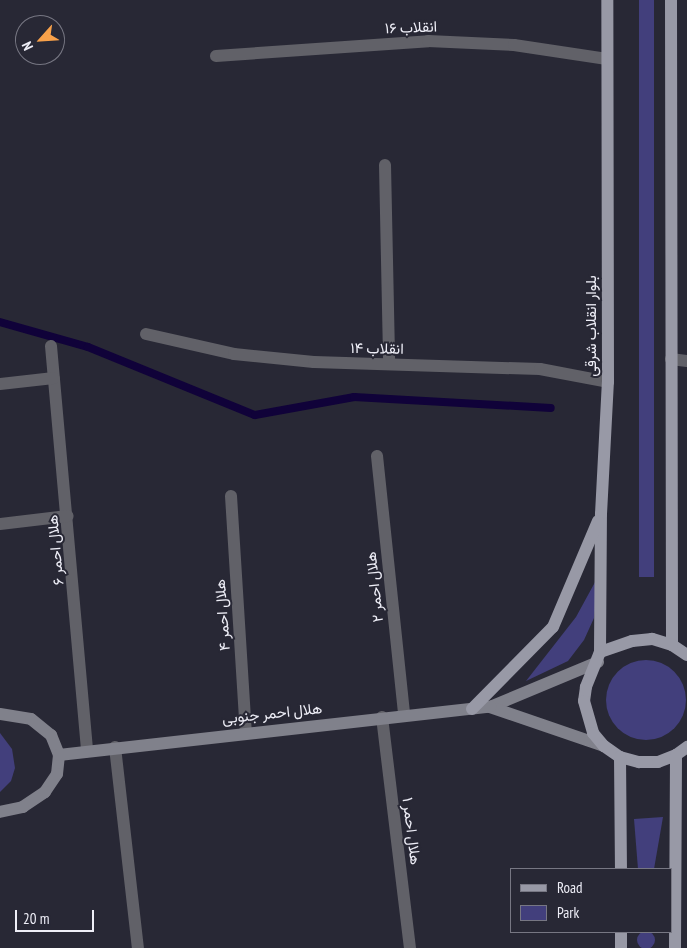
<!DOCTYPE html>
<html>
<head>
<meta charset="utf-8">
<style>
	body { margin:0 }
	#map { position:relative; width:687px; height:948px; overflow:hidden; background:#282835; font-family:"PT Sans Narrow",Vazirmatn,sans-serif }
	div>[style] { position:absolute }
	.green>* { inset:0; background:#423f7c; transform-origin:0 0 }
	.round { border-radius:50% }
	.stream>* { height:8px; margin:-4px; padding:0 4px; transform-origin:4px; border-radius:4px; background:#100239 }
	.minor>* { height:12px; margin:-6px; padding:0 6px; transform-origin:6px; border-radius:6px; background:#616168 }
	.secondary>* { height:12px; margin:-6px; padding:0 6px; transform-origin:6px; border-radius:6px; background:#80818b }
	.primary>* { height:12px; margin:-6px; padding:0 6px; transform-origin:6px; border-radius:6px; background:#9899a6 }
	span { translate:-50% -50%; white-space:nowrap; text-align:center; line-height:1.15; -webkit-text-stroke:4px #282835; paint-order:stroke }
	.street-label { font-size:15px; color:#eeeef7 }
	.legend { position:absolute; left:510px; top:868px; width:162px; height:65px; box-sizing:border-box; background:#282835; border:1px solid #777783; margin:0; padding:6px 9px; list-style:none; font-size:15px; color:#eeeef7 }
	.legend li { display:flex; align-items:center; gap:10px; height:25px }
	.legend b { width:25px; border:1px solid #777783 }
	.north { position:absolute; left:15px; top:15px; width:50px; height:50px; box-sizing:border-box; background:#282835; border:1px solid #777783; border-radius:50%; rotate:244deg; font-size:14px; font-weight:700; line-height:20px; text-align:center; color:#eeeef7 }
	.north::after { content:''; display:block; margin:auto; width:18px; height:22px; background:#f8a14a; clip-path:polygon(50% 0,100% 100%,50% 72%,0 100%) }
	.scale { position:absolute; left:15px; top:910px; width:79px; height:22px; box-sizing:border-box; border:2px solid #eeeef7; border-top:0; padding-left:6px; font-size:15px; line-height:18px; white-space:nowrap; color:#eeeef7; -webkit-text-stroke:4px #282835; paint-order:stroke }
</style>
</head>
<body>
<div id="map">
	<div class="green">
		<i style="left:639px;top:0;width:15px;height:577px"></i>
		<i style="clip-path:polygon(600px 573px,594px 618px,584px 640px,568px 661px,526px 681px,576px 617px)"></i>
		<i class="round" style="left:606px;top:660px;width:80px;height:80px"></i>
		<i style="clip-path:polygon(0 733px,12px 749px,15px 768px,11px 781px,0 792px)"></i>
		<i style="clip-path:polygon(663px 817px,654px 869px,638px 869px,634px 819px)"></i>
		<i class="round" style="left:637px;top:931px;width:18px;height:18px"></i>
	</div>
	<div class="stream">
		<i style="left:0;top:322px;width:91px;rotate:15.9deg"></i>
		<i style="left:88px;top:347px;width:180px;rotate:22.2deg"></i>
		<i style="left:255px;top:415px;width:101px;rotate:-10.3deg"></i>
		<i style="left:354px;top:397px;width:197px;rotate:3.2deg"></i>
	</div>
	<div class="minor">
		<i style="left:216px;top:56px;width:213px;rotate:-4deg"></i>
		<i style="left:428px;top:41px;width:86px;rotate:2.7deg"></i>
		<i style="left:514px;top:45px;width:94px;rotate:8.6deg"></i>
		<i style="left:385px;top:165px;width:199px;rotate:88.8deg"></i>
		<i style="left:146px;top:334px;width:90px;rotate:12.8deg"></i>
		<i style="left:234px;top:354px;width:80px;rotate:5.7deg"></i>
		<i style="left:314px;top:362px;width:226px;rotate:1.8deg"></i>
		<i style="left:540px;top:369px;width:69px;rotate:10.8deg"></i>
		<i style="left:51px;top:346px;width:407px;rotate:84.9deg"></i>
		<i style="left:671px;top:359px;width:16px;rotate:7deg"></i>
		<i style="left:0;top:384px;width:54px;rotate:-6.3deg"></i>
		<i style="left:377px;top:456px;width:260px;rotate:84deg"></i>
		<i style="left:231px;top:496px;width:237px;rotate:86.4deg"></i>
		<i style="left:0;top:524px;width:68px;rotate:-6.7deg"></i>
		<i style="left:382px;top:717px;width:233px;rotate:83.1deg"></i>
		<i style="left:115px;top:747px;width:202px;rotate:83.5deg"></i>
	</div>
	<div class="secondary">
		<i style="left:598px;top:662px;width:117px;rotate:157.4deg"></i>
		<i style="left:490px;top:707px;width:120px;rotate:18.9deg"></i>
		<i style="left:0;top:714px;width:31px;rotate:9deg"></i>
		<i style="left:31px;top:719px;width:26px;rotate:39deg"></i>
		<i style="left:51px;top:735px;width:22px;rotate:68deg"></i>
		<i style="left:59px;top:755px;width:19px;rotate:96deg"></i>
		<i style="left:57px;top:774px;width:22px;rotate:124deg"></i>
		<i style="left:45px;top:792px;width:27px;rotate:146deg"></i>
		<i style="left:23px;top:807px;width:24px;rotate:168deg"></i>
		<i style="left:59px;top:755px;width:434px;rotate:-6.4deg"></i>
	</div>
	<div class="primary">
		<i style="left:671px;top:0;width:645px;rotate:89.91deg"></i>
		<i style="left:600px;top:652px;width:138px;rotate:-89.6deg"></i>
		<i style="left:601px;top:514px;width:132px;rotate:-87deg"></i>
		<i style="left:608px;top:382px;width:382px;rotate:-90.1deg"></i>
		<i style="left:687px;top:655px;width:18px;rotate:-146deg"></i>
		<i style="left:672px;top:645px;width:21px;rotate:-163deg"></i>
		<i style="left:652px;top:639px;width:20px;rotate:174deg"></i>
		<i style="left:632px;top:641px;width:34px;rotate:161deg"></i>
		<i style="left:600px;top:652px;width:38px;rotate:112deg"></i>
		<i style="left:586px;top:687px;width:14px;rotate:98deg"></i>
		<i style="left:584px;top:701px;width:33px;rotate:74deg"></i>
		<i style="left:593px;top:733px;width:17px;rotate:50deg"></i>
		<i style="left:604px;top:746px;width:19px;rotate:35deg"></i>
		<i style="left:620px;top:757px;width:20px;rotate:15deg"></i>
		<i style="left:639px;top:762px;width:19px"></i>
		<i style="left:658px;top:762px;width:19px;rotate:-21deg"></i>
		<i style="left:676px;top:755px;width:14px;rotate:-36deg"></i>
		<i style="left:472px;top:709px;width:115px;rotate:-45.4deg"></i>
		<i style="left:553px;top:627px;width:115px;rotate:-67deg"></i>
		<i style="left:620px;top:757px;width:112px;rotate:89.5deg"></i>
		<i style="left:621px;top:932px;width:16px;rotate:90deg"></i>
		<i style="left:675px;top:948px;width:193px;rotate:-89.7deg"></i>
	</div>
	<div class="street-label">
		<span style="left:411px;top:27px;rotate:-2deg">انقلاب ۱۶</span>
		<span style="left:591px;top:326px;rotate:-90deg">بلوار انقلاب شرقی</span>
		<span style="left:377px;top:348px;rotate:1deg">انقلاب ۱۴</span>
		<span style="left:55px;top:550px;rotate:-95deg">هلال احمر ۶</span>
		<span style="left:374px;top:587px;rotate:-96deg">هلال احمر ۲</span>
		<span style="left:222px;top:615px;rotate:-94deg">هلال احمر ۴</span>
		<span style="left:272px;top:713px;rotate:-6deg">هلال احمر جنوبی</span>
		<span style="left:412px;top:831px;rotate:83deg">هلال احمر ۱</span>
	</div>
	<ul class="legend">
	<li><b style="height:6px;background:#9899a6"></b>Road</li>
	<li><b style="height:14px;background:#423f7c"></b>Park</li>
	</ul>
	<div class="north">N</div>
	<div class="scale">20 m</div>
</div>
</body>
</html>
